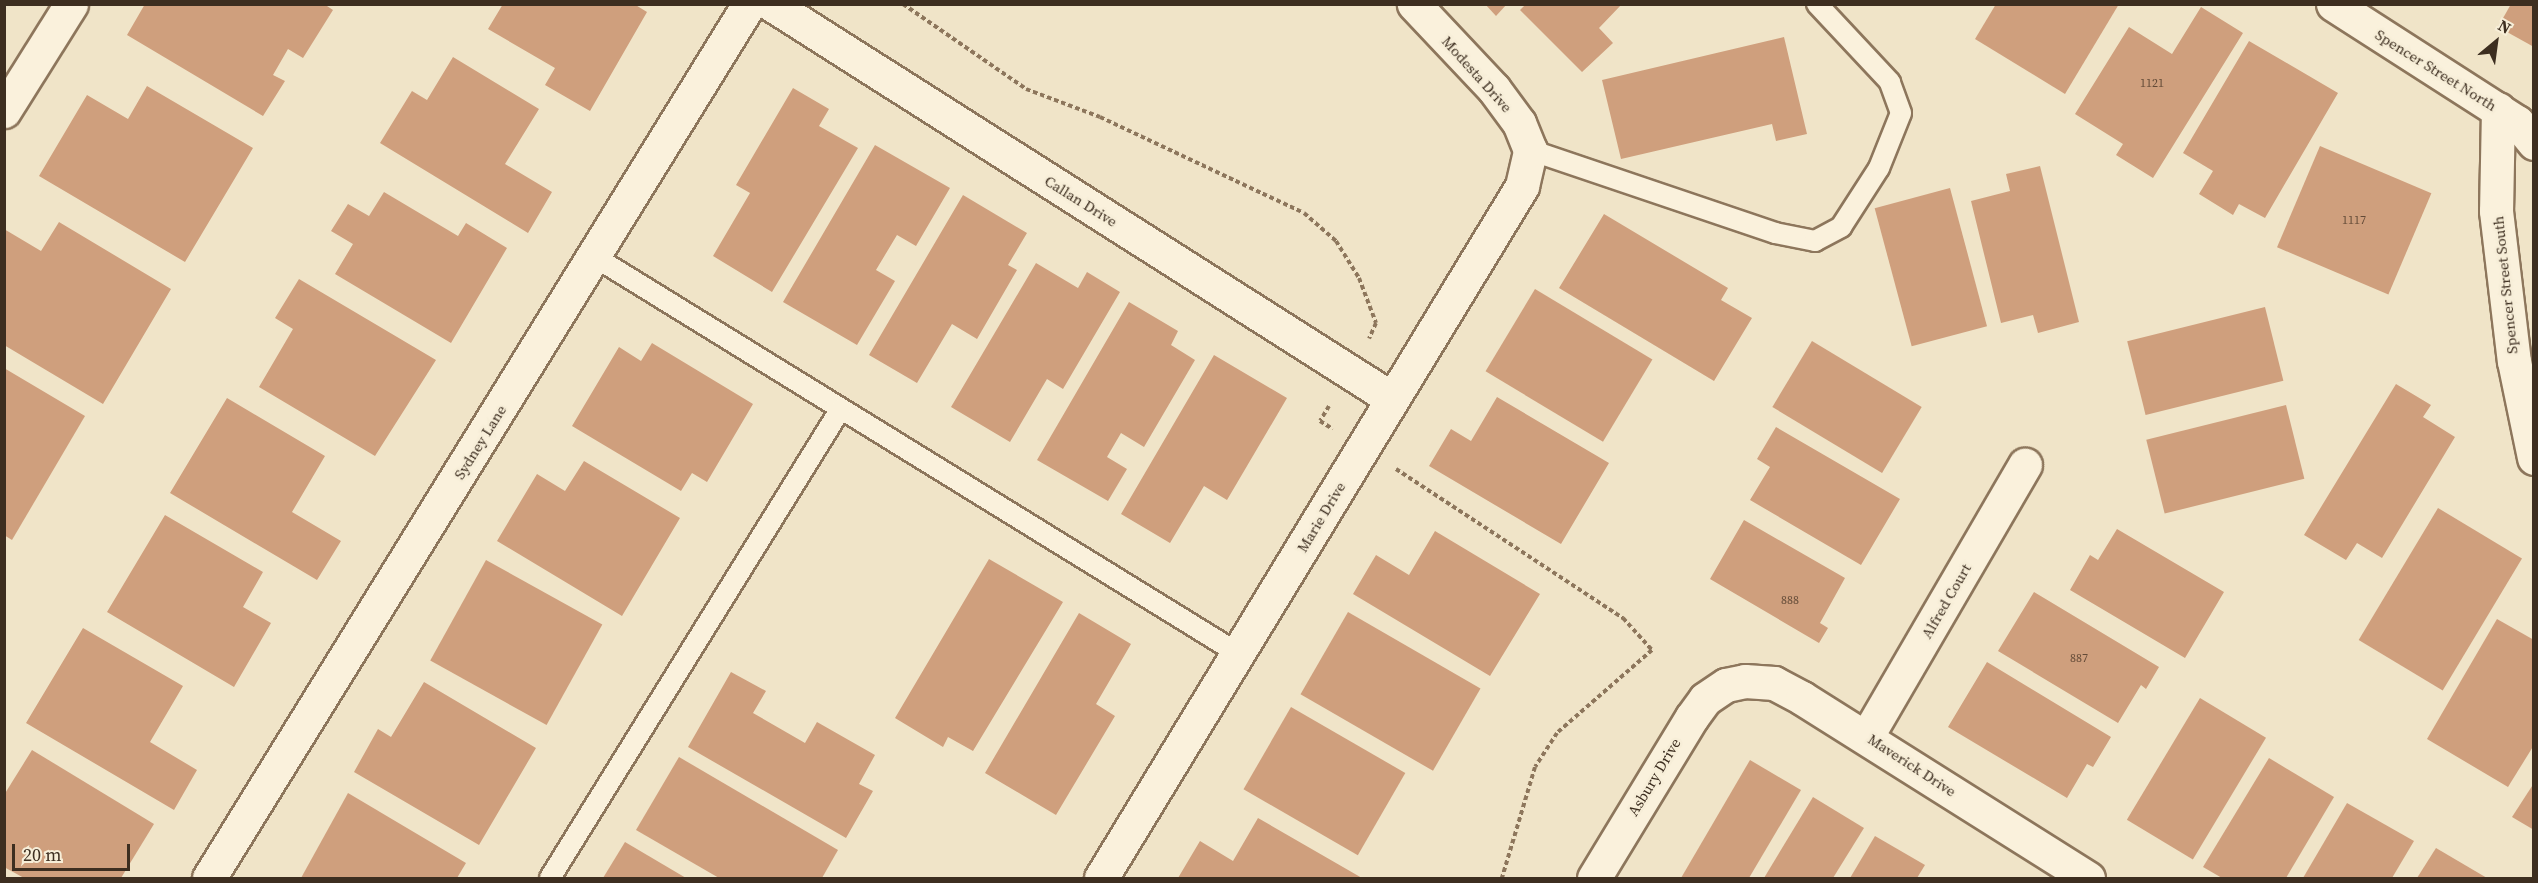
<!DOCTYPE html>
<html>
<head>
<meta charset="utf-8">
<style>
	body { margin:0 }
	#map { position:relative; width:2538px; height:883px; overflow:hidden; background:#f0e4c8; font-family:"Source Serif 4",serif }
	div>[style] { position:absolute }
	.building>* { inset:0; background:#cf9f7d; transform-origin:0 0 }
	.path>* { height:4px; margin-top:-2px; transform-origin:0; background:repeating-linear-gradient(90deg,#8d765c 0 4.5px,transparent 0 7.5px) }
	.roads { filter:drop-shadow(2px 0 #8d765c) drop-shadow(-2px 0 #8d765c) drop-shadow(0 2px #8d765c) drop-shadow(0 -2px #8d765c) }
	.service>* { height:20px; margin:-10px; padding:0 10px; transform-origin:10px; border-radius:10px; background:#faf1dc }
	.minor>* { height:33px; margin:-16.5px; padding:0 16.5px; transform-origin:16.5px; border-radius:16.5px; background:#faf1dc }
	span { translate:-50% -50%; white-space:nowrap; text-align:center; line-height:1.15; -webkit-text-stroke:5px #f7eed8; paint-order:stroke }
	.number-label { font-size:12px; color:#624a37 }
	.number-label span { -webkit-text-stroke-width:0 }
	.street-label { font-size:15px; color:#3d2e20 }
	.frame { position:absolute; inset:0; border:6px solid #3d2e20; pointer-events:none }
	.north { position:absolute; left:2466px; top:12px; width:60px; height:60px; -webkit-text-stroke:4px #f7eed8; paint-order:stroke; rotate:29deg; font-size:16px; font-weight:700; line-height:24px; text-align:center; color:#3d2e20 }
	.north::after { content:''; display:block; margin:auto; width:21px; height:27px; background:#3d2e20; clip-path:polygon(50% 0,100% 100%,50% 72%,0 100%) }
	.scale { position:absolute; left:12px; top:844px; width:118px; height:27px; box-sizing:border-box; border:3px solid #3d2e20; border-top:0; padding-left:8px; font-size:18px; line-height:21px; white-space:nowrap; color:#3d2e20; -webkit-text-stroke:4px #f7eed8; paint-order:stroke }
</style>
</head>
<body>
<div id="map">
	<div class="building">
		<i style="clip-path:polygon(145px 4px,324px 4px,333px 10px,303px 58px,288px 49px,273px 75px,285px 81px,263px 116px,127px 35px)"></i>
		<i style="clip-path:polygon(503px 4px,634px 4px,647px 12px,590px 111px,545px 85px,555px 68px,488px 29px)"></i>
		<i style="clip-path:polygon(1485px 4px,1507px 4px,1496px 16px)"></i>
		<i style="clip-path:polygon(1526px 4px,1622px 4px,1599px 28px,1613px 43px,1582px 72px,1520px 10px)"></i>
		<i style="clip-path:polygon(1996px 4px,2119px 4px,2065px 94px,1975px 39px)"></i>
		<i style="clip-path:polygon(2511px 4px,2534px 4px,2534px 47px,2498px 27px)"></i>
		<i style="clip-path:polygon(2201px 7px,2243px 33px,2153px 178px,2116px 155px,2123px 144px,2075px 114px,2129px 27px,2172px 54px)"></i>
		<i style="clip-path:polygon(1784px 37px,1807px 134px,1776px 141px,1772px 124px,1621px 159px,1602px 80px)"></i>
		<i style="clip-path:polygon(2249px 41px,2338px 93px,2265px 218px,2239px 204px,2233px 215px,2199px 194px,2213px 171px,2183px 153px)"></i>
		<i style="clip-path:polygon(453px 57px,539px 109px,505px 164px,552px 192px,528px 233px,380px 143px,412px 91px,427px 100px)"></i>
		<i style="clip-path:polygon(147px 86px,253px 148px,185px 262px,39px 176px,87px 95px,128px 119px)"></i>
		<i style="clip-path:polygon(793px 88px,829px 109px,819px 126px,858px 148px,772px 292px,713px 256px,750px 193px,736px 185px)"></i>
		<i style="clip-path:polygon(875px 145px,950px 188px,916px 246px,897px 235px,876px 270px,895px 281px,857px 345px,783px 302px)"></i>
		<i style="left:2320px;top:146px;width:121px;height:110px;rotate:23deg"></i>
		<i style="clip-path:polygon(2040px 166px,2079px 322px,2038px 333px,2033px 315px,2001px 323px,1971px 201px,2010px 191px,2006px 174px)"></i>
		<i style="left:1950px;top:188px;width:143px;height:78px;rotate:75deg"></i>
		<i style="clip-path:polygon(384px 192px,458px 236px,466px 223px,507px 248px,451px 343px,335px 274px,353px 244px,331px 231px,348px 204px,369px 216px)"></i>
		<i style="clip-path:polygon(963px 195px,1027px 233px,1008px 265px,1017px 270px,977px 339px,952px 324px,917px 383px,869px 355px)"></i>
		<i style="clip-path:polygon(1604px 214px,1728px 288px,1721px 300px,1752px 318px,1714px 381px,1559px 288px)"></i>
		<i style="clip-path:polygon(59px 222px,171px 289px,103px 404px,4px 345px,4px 229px,41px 251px)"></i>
		<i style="clip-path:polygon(1036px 263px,1078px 288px,1087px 272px,1120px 292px,1063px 389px,1047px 379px,1010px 442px,951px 407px)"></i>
		<i style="clip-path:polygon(299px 279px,436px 360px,375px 456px,259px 387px,293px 329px,275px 318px)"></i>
		<i style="left:1535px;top:289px;width:137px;height:96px;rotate:31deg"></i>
		<i style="clip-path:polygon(1129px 302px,1178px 331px,1171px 345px,1195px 360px,1144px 447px,1121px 433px,1107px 457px,1127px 469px,1108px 501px,1037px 460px)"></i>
		<i style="left:2265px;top:307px;width:76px;height:142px;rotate:76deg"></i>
		<i style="left:1812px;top:341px;width:128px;height:77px;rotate:31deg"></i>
		<i style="clip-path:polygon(652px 343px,753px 404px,707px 482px,692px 473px,681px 491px,572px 426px,619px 347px,641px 361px)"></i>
		<i style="clip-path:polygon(1214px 355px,1287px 398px,1227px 500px,1204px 486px,1170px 543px,1121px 514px)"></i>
		<i style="clip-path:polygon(4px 368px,85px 416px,12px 540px,4px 535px)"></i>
		<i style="clip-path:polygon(2396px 384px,2431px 405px,2423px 417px,2455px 437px,2382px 558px,2357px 543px,2346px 560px,2304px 535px)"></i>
		<i style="clip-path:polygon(1497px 397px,1609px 463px,1561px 544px,1429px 466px,1451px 429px,1471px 441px)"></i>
		<i style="clip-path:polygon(227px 398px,325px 456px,292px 512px,341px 541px,317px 580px,170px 493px)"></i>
		<i style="left:2286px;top:405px;width:76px;height:144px;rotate:76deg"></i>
		<i style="clip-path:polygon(1776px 427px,1900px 499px,1861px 565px,1750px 500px,1770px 467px,1757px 459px)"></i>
		<i style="clip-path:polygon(584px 461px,680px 518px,622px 616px,497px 541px,537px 474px,565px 491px)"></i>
		<i style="left:2438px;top:508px;width:98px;height:154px;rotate:31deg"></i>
		<i style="clip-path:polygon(165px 515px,263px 572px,243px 607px,271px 623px,234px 687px,107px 612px)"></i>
		<i style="clip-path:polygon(1744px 520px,1845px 578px,1820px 623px,1828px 628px,1819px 643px,1710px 579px)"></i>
		<i style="clip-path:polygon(2117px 529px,2224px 592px,2185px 658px,2070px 590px,2090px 555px,2098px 560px)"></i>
		<i style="clip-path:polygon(1435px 531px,1540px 594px,1490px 676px,1353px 594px,1376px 555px,1409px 575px)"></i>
		<i style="clip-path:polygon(989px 559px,1063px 602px,973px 751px,948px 737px,943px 747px,895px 718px)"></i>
		<i style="left:486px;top:560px;width:133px;height:115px;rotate:29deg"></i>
		<i style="clip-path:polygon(2034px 592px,2159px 667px,2146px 689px,2141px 685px,2118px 723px,1998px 651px)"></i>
		<i style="left:1348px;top:612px;width:153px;height:95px;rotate:30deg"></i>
		<i style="clip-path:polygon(1079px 613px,1131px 644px,1096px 704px,1115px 716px,1056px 815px,985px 773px)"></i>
		<i style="clip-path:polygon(2497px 619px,2534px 640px,2534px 745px,2508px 787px,2427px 739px)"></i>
		<i style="clip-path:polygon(83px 628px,183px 686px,150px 742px,197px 770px,174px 810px,26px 723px)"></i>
		<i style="clip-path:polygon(1987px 662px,2111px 737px,2093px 767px,2087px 764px,2067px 798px,1948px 727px)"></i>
		<i style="clip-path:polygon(731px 672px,766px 691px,753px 713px,805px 743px,817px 722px,875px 755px,859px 784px,873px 791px,846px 838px,688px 747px)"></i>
		<i style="clip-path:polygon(424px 682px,536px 748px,479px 845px,354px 772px,378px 729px,391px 737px)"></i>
		<i style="left:2200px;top:698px;width:77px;height:142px;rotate:31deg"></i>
		<i style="left:1291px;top:707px;width:132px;height:95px;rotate:30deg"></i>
		<i style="clip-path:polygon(32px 750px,154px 824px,121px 878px,24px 878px,4px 867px,4px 795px)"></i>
		<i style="clip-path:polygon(679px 757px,838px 850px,822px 878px,719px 878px,636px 830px)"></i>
		<i style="clip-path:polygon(2269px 758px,2334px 797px,2286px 878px,2222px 878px,2203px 867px)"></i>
		<i style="clip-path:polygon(1750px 760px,1801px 790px,1749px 878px,1681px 878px)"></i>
		<i style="clip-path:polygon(2534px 783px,2534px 830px,2512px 817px)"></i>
		<i style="clip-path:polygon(348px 793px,466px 863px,457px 878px,301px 878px)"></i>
		<i style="clip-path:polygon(1813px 797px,1864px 828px,1833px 878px,1764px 878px)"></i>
		<i style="clip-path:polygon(2347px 803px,2414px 841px,2392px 878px,2303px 878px)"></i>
		<i style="clip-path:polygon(1258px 818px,1362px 878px,1178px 878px,1200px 841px,1233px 861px)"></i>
		<i style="clip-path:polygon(1875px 836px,1925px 865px,1917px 878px,1850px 878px)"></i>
		<i style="clip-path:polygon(625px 842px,686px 878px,603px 878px)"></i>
		<i style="clip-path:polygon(2436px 848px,2487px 878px,2417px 878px)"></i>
	</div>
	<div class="path">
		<i style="left:903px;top:4px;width:150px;rotate:34.6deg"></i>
		<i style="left:1026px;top:89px;width:79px;rotate:20.7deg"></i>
		<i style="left:1100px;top:117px;width:225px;rotate:25.2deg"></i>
		<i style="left:1304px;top:213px;width:43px;rotate:41.2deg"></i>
		<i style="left:1336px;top:241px;width:44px;rotate:58.1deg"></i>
		<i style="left:1359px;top:278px;width:48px;rotate:69.3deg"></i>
		<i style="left:1376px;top:323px;width:17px;rotate:114deg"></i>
		<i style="left:1329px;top:406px;width:17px;rotate:121deg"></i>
		<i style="left:1320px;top:421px;width:15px;rotate:32deg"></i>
		<i style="left:1396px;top:469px;width:272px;rotate:33.3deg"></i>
		<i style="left:1623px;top:618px;width:43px;rotate:47.8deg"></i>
		<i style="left:1652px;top:650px;width:126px;rotate:138.9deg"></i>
		<i style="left:1557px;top:733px;width:40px;rotate:122.9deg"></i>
		<i style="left:1535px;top:767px;width:116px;rotate:106.6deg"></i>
	</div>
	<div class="roads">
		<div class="service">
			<i style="left:1530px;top:150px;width:259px;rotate:18.7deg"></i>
			<i style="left:1775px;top:233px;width:41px;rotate:11.3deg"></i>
			<i style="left:1815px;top:241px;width:30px;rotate:-28deg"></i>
			<i style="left:1841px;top:227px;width:70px;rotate:-57.2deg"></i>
			<i style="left:1879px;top:168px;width:59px;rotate:-68.2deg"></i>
			<i style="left:1901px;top:113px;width:33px;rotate:-110deg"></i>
			<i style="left:1890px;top:82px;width:107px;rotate:-133.1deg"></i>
			<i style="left:595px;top:257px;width:757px;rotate:31.65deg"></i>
			<i style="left:550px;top:878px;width:551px;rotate:-58.22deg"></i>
		</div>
		<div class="minor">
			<i style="left:771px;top:4px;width:735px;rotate:32.44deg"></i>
			<i style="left:2333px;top:4px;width:219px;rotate:32.7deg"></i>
			<i style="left:2517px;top:122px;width:27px;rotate:51deg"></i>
			<i style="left:2498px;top:109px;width:102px;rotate:91.1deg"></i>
			<i style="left:2496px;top:211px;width:151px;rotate:83.2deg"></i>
			<i style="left:2514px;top:361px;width:99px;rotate:78.3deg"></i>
			<i style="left:4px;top:111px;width:126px;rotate:-57.9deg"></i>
			<i style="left:1867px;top:736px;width:314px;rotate:-59.8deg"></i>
			<i style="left:209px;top:878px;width:1027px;rotate:-58.29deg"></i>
			<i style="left:1101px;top:878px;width:810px;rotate:-58.68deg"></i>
			<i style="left:1522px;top:186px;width:37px;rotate:-77deg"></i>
			<i style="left:1530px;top:150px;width:29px;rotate:-112deg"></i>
			<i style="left:1519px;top:123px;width:42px;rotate:-126.3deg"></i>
			<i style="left:1494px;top:89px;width:117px;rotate:-133.3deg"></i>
			<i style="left:1594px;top:878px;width:188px;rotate:-58.7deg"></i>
			<i style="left:1692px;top:717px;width:22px;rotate:-54deg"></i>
			<i style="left:1705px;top:699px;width:25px;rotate:-34deg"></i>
			<i style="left:1726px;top:685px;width:19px;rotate:-12deg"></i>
			<i style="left:1745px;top:681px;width:29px;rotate:4deg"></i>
			<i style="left:1774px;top:683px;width:32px;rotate:28deg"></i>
			<i style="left:1802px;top:698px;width:338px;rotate:32.2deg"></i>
		</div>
	</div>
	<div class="number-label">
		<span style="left:2152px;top:84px">1121</span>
		<span style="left:2354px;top:221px">1117</span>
		<span style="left:1790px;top:601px">888</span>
		<span style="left:2079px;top:659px">887</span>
	</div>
	<div class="street-label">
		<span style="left:2436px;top:70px;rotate:32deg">Spencer Street North</span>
		<span style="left:1477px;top:74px;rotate:48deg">Modesta Drive</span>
		<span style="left:1081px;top:201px;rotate:32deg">Callan Drive</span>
		<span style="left:2505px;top:285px;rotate:-96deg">Spencer Street South</span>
		<span style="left:480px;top:442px;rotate:-58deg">Sydney Lane</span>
		<span style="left:1321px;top:517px;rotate:-59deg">Marie Drive</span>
		<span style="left:1946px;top:601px;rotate:-60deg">Alfred Court</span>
		<span style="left:1912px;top:765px;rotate:33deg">Maverick Drive</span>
		<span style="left:1654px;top:777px;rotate:-59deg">Asbury Drive</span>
	</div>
	<div class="frame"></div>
	<div class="north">N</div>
	<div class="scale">20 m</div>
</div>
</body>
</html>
